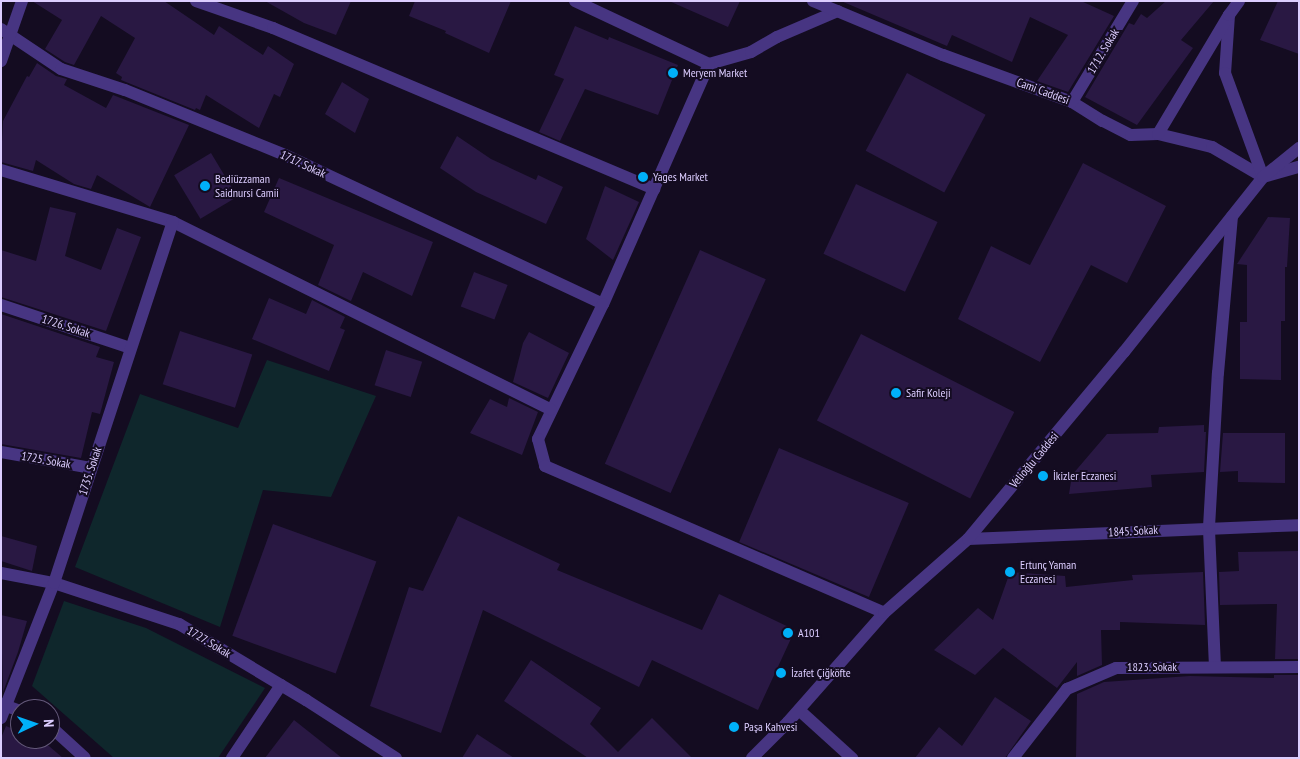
<!DOCTYPE html>
<html>
<head>
<meta charset="utf-8">
<style>
	body { margin:0 }
	#map { position:relative; width:1300px; height:759px; overflow:hidden; background:#140c21; font-family:"PT Sans Narrow",sans-serif }
	div>[style] { position:absolute }
	.green>* { inset:0; background:#0f272c }
	.building>* { inset:0; background:#291843; transform-origin:0 0 }
	.minor>* { height:12px; margin:-6px; padding:0 6px; transform-origin:6px; border-radius:6px; background:#473582 }
	.dots>* { width:14px; height:14px; translate:-50% -50%; box-sizing:border-box; border:2px solid #140c21; border-radius:50% }
	span { translate:-50% -50%; white-space:nowrap; text-align:center; line-height:1.15; -webkit-text-stroke:4px #140c21; paint-order:stroke }
	.street-label { font-size:12px; color:#dccdff }
	.poi-label { font-size:12px; color:#dccdff }
	.left { translate:0 -50%; text-align:left }
	.frame { position:absolute; inset:0; border:2px solid #dccdff; pointer-events:none }
	.north { position:absolute; left:10px; top:699px; width:50px; height:50px; box-sizing:border-box; background:#140c21; border:1px solid #64597a; border-radius:50%; rotate:87deg; font-size:14px; font-weight:700; line-height:20px; text-align:center; color:#dccdff }
	.north::after { content:''; display:block; margin:auto; width:18px; height:22px; background:#00b0f8; clip-path:polygon(50% 0,100% 100%,50% 72%,0 100%) }
</style>
</head>
<body>
<div id="map">
	<div class="green">
		<i style="clip-path:polygon(267px 360px,376px 396px,331px 497px,263px 490px,220px 627px,75px 567px,140px 394px,238px 428px)"></i>
		<i style="clip-path:polygon(64px 601px,146px 628px,265px 688px,218px 758px,114px 758px,32px 686px)"></i>
	</div>
	<div class="building">
		<i style="clip-path:polygon(32px 1px,164px 1px,214px 35px,219px 26px,263px 55px,268px 46px,294px 64px,280px 97px,274px 94px,259px 128px,206px 95px,200px 110px,196px 108px,195px 110px,121px 80px,122px 77px,116px 73px,135px 38px,101px 16px,74px 65px,65px 62px,45px 49px,62px 20px)"></i>
		<i style="clip-path:polygon(265px 1px,351px 1px,336px 35px,304px 23px)"></i>
		<i style="clip-path:polygon(415px 1px,511px 1px,489px 53px,445px 33px,446px 31px,409px 16px)"></i>
		<i style="clip-path:polygon(669px 1px,740px 1px,728px 27px)"></i>
		<i style="clip-path:polygon(841px 1px,1081px 1px,1114px 16px,1068px 92px,1037px 81px,1068px 35px,1030px 17px,1012px 62px,952px 35px,947px 46px)"></i>
		<i style="clip-path:polygon(1166px 1px,1214px 1px,1181px 40px,1193px 48px,1137px 125px,1085px 97px,1129px 23px,1134px 25px,1141px 14px,1147px 18px)"></i>
		<i style="clip-path:polygon(1278px 1px,1299px 1px,1299px 54px,1260px 40px)"></i>
		<i style="clip-path:polygon(575px 26px,608px 40px,609px 37px,678px 65px,658px 115px,585px 89px,560px 141px,539px 132px,564px 79px,554px 75px)"></i>
		<i style="clip-path:polygon(37px 63px,56px 76px,67px 79px,64px 85px,106px 108px,113px 95px,189px 125px,150px 207px,97px 175px,91px 189px,74px 184px,36px 160px,33px 171px,1px 162px,3px 121px,27px 76px,29px 77px)"></i>
		<i style="left:907px;top:73px;width:89px;height:88px;rotate:28deg"></i>
		<i style="clip-path:polygon(342px 82px,369px 99px,355px 133px,325px 114px)"></i>
		<i style="clip-path:polygon(457px 136px,491px 159px,536px 180px,538px 175px,563px 187px,546px 224px,476px 192px,440px 168px)"></i>
		<i style="left:211px;top:153px;width:51px;height:43px;rotate:59deg"></i>
		<i style="clip-path:polygon(1083px 163px,1166px 206px,1127px 283px,1091px 265px,1040px 362px,958px 319px,991px 246px,1030px 265px)"></i>
		<i style="clip-path:polygon(279px 178px,433px 242px,412px 296px,363px 272px,351px 301px,318px 285px,334px 245px,264px 212px)"></i>
		<i style="left:856px;top:184px;width:90px;height:77px;rotate:25deg"></i>
		<i style="clip-path:polygon(605px 186px,639px 202px,613px 260px,586px 239px)"></i>
		<i style="clip-path:polygon(50px 207px,76px 213px,65px 256px,101px 270px,117px 228px,141px 237px,106px 331px,1px 297px,1px 250px,36px 261px)"></i>
		<i style="clip-path:polygon(1268px 217px,1290px 218px,1287px 267px,1285px 267px,1285px 321px,1281px 321px,1281px 380px,1240px 379px,1240px 322px,1247px 322px,1247px 265px,1237px 264px)"></i>
		<i style="left:700px;top:250px;width:72px;height:234px;rotate:24deg"></i>
		<i style="left:474px;top:272px;width:36px;height:37px;rotate:21deg"></i>
		<i style="clip-path:polygon(269px 298px,306px 314px,312px 300px,345px 317px,340px 328px,345px 330px,329px 371px,252px 339px)"></i>
		<i style="clip-path:polygon(1px 314px,100px 347px,96px 357px,114px 362px,100px 414px,92px 412px,81px 458px,1px 444px)"></i>
		<i style="left:180px;top:331px;width:76px;height:56px;rotate:18deg"></i>
		<i style="clip-path:polygon(529px 332px,569px 353px,548px 398px,513px 382px,523px 343px)"></i>
		<i style="left:861px;top:334px;width:172px;height:97px;rotate:27deg"></i>
		<i style="left:386px;top:350px;width:38px;height:37px;rotate:18deg"></i>
		<i style="clip-path:polygon(509px 398px,538px 412px,522px 455px,470px 433px,490px 399px,507px 407px)"></i>
		<i style="clip-path:polygon(1204px 425px,1204px 432px,1206px 432px,1204px 472px,1151px 475px,1152px 487px,1069px 494px,1072px 475px,1107px 434px,1158px 433px,1159px 427px)"></i>
		<i style="clip-path:polygon(1223px 433px,1285px 433px,1285px 483px,1238px 482px,1238px 471px,1220px 472px)"></i>
		<i style="left:779px;top:448px;width:141px;height:102px;rotate:23deg"></i>
		<i style="clip-path:polygon(458px 516px,560px 564px,557px 570px,702px 630px,719px 594px,795px 630px,758px 710px,652px 660px,639px 687px,483px 610px,441px 733px,370px 706px,409px 587px,423px 591px)"></i>
		<i style="left:273px;top:524px;width:110px;height:119px;rotate:20deg"></i>
		<i style="clip-path:polygon(1px 536px,37px 546px,32px 571px,1px 561px)"></i>
		<i style="clip-path:polygon(1299px 551px,1299px 659px,1275px 659px,1277px 604px,1220px 605px,1219px 572px,1239px 571px,1238px 552px)"></i>
		<i style="clip-path:polygon(1010px 572px,1065px 576px,1066px 587px,1133px 580px,1132px 575px,1203px 572px,1205px 625px,1120px 622px,1120px 630px,1101px 630px,1102px 665px,1077px 676px,1077px 662px,1057px 688px,1003px 648px,975px 675px,934px 650px,978px 608px,993px 620px)"></i>
		<i style="clip-path:polygon(1px 615px,27px 621px,18px 652px,3px 692px)"></i>
		<i style="clip-path:polygon(531px 660px,601px 708px,590px 724px,618px 752px,652px 718px,692px 758px,588px 758px,504px 701px)"></i>
		<i style="clip-path:polygon(1274px 675px,1299px 675px,1299px 758px,1076px 758px,1077px 694px,1104px 682px,1190px 676px,1274px 678px)"></i>
		<i style="clip-path:polygon(995px 697px,1031px 721px,1005px 758px,915px 758px,939px 727px,962px 746px)"></i>
		<i style="clip-path:polygon(294px 720px,342px 758px,265px 758px)"></i>
		<i style="clip-path:polygon(6px 726px,20px 732px,20px 739px,43px 741px,63px 758px,1px 758px,1px 738px)"></i>
		<i style="clip-path:polygon(477px 734px,514px 758px,462px 758px)"></i>
	</div>
	<div class="minor">
		<i style="left:196px;top:1px;width:82px;rotate:19.3deg"></i>
		<i style="left:273px;top:28px;width:414px;rotate:22.9deg"></i>
		<i style="left:575px;top:1px;width:148px;rotate:25.2deg"></i>
		<i style="left:709px;top:64px;width:44px;rotate:-15.9deg"></i>
		<i style="left:751px;top:52px;width:30px;rotate:-30deg"></i>
		<i style="left:777px;top:37px;width:66px;rotate:-23.1deg"></i>
		<i style="left:813px;top:1px;width:141px;rotate:22.6deg"></i>
		<i style="left:943px;top:55px;width:137px;rotate:20deg"></i>
		<i style="left:1072px;top:102px;width:36px;rotate:32deg"></i>
		<i style="left:1103px;top:121px;width:31px;rotate:27deg"></i>
		<i style="left:1131px;top:135px;width:27px;rotate:-2deg"></i>
		<i style="left:1158px;top:134px;width:56px;rotate:13.5deg"></i>
		<i style="left:1212px;top:147px;width:59px;rotate:30.5deg"></i>
		<i style="left:1263px;top:177px;width:37px;rotate:-16deg"></i>
		<i style="left:1229px;top:15px;width:58px;rotate:93.9deg"></i>
		<i style="left:1225px;top:73px;width:111px;rotate:69.9deg"></i>
		<i style="left:1px;top:29px;width:72px;rotate:33.7deg"></i>
		<i style="left:61px;top:69px;width:67px;rotate:18.2deg"></i>
		<i style="left:125px;top:90px;width:173px;rotate:22.1deg"></i>
		<i style="left:285px;top:155px;width:351px;rotate:25.1deg"></i>
		<i style="left:1px;top:61px;width:64px;rotate:-70.7deg"></i>
		<i style="left:709px;top:64px;width:262px;rotate:113.8deg"></i>
		<i style="left:603px;top:304px;width:150px;rotate:115.7deg"></i>
		<i style="left:538px;top:439px;width:28px;rotate:75deg"></i>
		<i style="left:545px;top:466px;width:369px;rotate:23.4deg"></i>
		<i style="left:1072px;top:102px;width:118px;rotate:-58.9deg"></i>
		<i style="left:1158px;top:134px;width:139px;rotate:-59.2deg"></i>
		<i style="left:1229px;top:15px;width:17px;rotate:-54deg"></i>
		<i style="left:1px;top:170px;width:180px;rotate:16.8deg"></i>
		<i style="left:173px;top:222px;width:422px;rotate:26.4deg"></i>
		<i style="left:1px;top:305px;width:136px;rotate:18.4deg"></i>
		<i style="left:1px;top:452px;width:91px;rotate:10.1deg"></i>
		<i style="left:968px;top:539px;width:331px;rotate:-2.4deg"></i>
		<i style="left:1px;top:573px;width:54px;rotate:10.7deg"></i>
		<i style="left:54px;top:583px;width:132px;rotate:18.2deg"></i>
		<i style="left:179px;top:624px;width:148px;rotate:30.9deg"></i>
		<i style="left:306px;top:700px;width:107px;rotate:32.8deg"></i>
		<i style="left:1215px;top:667px;width:140px;rotate:-92.5deg"></i>
		<i style="left:1209px;top:527px;width:154px;rotate:-86.7deg"></i>
		<i style="left:1218px;top:373px;width:157px;rotate:-84.9deg"></i>
		<i style="left:1px;top:704px;width:20px;rotate:20deg"></i>
		<i style="left:799px;top:710px;width:72px;rotate:42.2deg"></i>
		<i style="left:1px;top:718px;width:145px;rotate:-68.6deg"></i>
		<i style="left:54px;top:583px;width:380px;rotate:-71.8deg"></i>
		<i style="left:50px;top:726px;width:47px;rotate:42.4deg"></i>
		<i style="left:232px;top:758px;width:88px;rotate:-56.1deg"></i>
		<i style="left:752px;top:758px;width:51px;rotate:-45deg"></i>
		<i style="left:788px;top:722px;width:145px;rotate:-48.6deg"></i>
		<i style="left:884px;top:613px;width:112px;rotate:-41.4deg"></i>
		<i style="left:968px;top:539px;width:244px;rotate:-50.2deg"></i>
		<i style="left:1124px;top:352px;width:223px;rotate:-51.5deg"></i>
		<i style="left:1263px;top:177px;width:46px;rotate:-38.9deg"></i>
		<i style="left:1013px;top:758px;width:88px;rotate:-52deg"></i>
		<i style="left:1067px;top:689px;width:53px;rotate:-23.2deg"></i>
		<i style="left:1116px;top:668px;width:183px;rotate:-0.3deg"></i>
	</div>
	<div class="dots">
		<i style="left:673px;top:73px;background:#00b0f8"></i>
		<i style="left:643px;top:177px;background:#00b0f8"></i>
		<i style="left:205px;top:186px;background:#00b0f8"></i>
		<i style="left:896px;top:393px;background:#00b0f8"></i>
		<i style="left:1043px;top:476px;background:#00b0f8"></i>
		<i style="left:1010px;top:572px;background:#00b0f8"></i>
		<i style="left:788px;top:633px;background:#00b0f8"></i>
		<i style="left:781px;top:673px;background:#00b0f8"></i>
		<i style="left:734px;top:727px;background:#00b0f8"></i>
	</div>
	<div class="street-label">
		<span style="left:1103px;top:51px;rotate:-59deg">1712. Sokak</span>
		<span style="left:1043px;top:91px;rotate:20deg">Cami Caddesi</span>
		<span style="left:303px;top:164px;rotate:25deg">1717. Sokak</span>
		<span style="left:66px;top:326px;rotate:18deg">1726. Sokak</span>
		<span style="left:46px;top:460px;rotate:10deg">1725. Sokak</span>
		<span style="left:1034px;top:460px;rotate:-50deg">Velioğlu Caddesi</span>
		<span style="left:90px;top:471px;rotate:-72deg">1735. Sokak</span>
		<span style="left:1133px;top:531px;rotate:-3deg">1845. Sokak</span>
		<span style="left:209px;top:642px;rotate:31deg">1727. Sokak</span>
		<span style="left:1152px;top:667px">1823. Sokak</span>
	</div>
	<div class="poi-label">
		<span class="left" style="left:683px;top:73px">Meryem Market</span>
		<span class="left" style="left:653px;top:177px">Yages Market</span>
		<span class="left" style="left:215px;top:186px">Bediüzzaman<br>Saidnursi Camii</span>
		<span class="left" style="left:906px;top:393px">Safir Koleji</span>
		<span class="left" style="left:1053px;top:476px">İkizler Eczanesi</span>
		<span class="left" style="left:1020px;top:572px">Ertunç Yaman<br>Eczanesi</span>
		<span class="left" style="left:798px;top:633px">A101</span>
		<span class="left" style="left:791px;top:673px">İzafet Çiğköfte</span>
		<span class="left" style="left:744px;top:727px">Paşa Kahvesi</span>
	</div>
	<div class="frame"></div>
	<div class="north">N</div>
</div>
</body>
</html>
